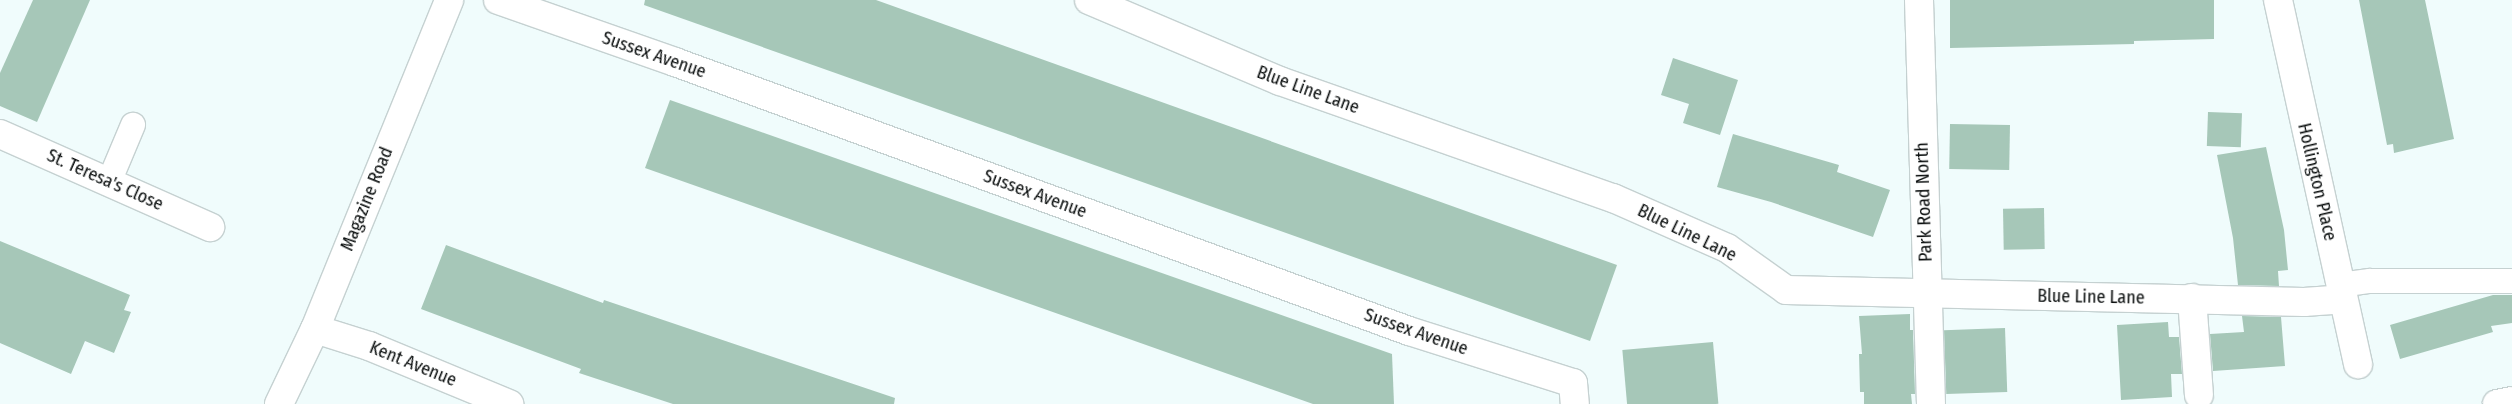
<!DOCTYPE html>
<html>
<head>
<meta charset="utf-8">
<style>
	body { margin:0 }
	#map { position:relative; width:2512px; height:404px; overflow:hidden; background:#f0fcfc; font-family:"Fira Sans Condensed",sans-serif }
	div>[style] { position:absolute }
	.building>* { inset:0; background:#a6c7b8; transform-origin:0 0 }
	.roads { filter:drop-shadow(1px 0 #c5d1d1) drop-shadow(-1px 0 #c5d1d1) drop-shadow(0 1px #c5d1d1) drop-shadow(0 -1px #c5d1d1) }
	.service>* { height:24px; margin:-12px; padding:0 12px; transform-origin:12px; border-radius:12px; background:#fff }
	.minor>* { height:28px; margin:-14px; padding:0 14px; transform-origin:14px; border-radius:14px; background:#fff }
	.tertiary>* { height:28px; margin:-14px; padding:0 14px; transform-origin:14px; border-radius:14px; background:#fff }
	.primary>* { height:28px; margin:-14px; padding:0 14px; transform-origin:14px; border-radius:14px; background:#fff }
	span { translate:-50% -50%; white-space:nowrap; text-align:center; line-height:1.15; -webkit-text-stroke:4px #fff; paint-order:stroke }
	.street-label { font-size:18px; color:#090d0d }
</style>
</head>
<body>
<div id="map">
	<div class="building">
		<i style="clip-path:polygon(33px 0,90px 0,37px 122px,0 106px,0 73px)"></i>
		<i style="clip-path:polygon(645px 0,876px 0,1617px 265px,1590px 341px,644px 5px)"></i>
		<i style="clip-path:polygon(1950px 0,2214px 0,2214px 39px,2134px 41px,2134px 44px,1950px 48px)"></i>
		<i style="clip-path:polygon(2359px 0,2425px 0,2454px 139px,2394px 153px,2393px 144px,2387px 145px)"></i>
		<i style="clip-path:polygon(1673px 58px,1738px 80px,1720px 135px,1683px 123px,1689px 104px,1661px 95px)"></i>
		<i style="clip-path:polygon(670px 100px,1392px 354px,1394px 404px,1313px 404px,645px 168px)"></i>
		<i style="left:2208px;top:112px;width:34px;height:34px;rotate:2deg"></i>
		<i style="left:1950px;top:124px;width:60px;height:45px;rotate:1deg"></i>
		<i style="clip-path:polygon(1733px 134px,1839px 165px,1837px 172px,1890px 190px,1873px 237px,1771px 202px,1717px 187px)"></i>
		<i style="clip-path:polygon(2266px 147px,2284px 230px,2288px 270px,2278px 271px,2279px 286px,2238px 285px,2233px 238px,2217px 155px)"></i>
		<i style="left:2044px;top:208px;width:41px;height:41px;rotate:89deg"></i>
		<i style="clip-path:polygon(0 241px,130px 295px,124px 310px,131px 312px,114px 353px,85px 341px,71px 374px,0 343px)"></i>
		<i style="clip-path:polygon(446px 245px,603px 303px,604px 300px,895px 398px,894px 404px,673px 404px,579px 373px,581px 369px,421px 309px)"></i>
		<i style="clip-path:polygon(2493px 295px,2512px 295px,2512px 323px,2491px 326px,2493px 332px,2400px 359px,2390px 325px)"></i>
		<i style="clip-path:polygon(1910px 314px,1910px 330px,1913px 330px,1915px 394px,1911px 394px,1912px 404px,1864px 404px,1864px 392px,1860px 392px,1859px 354px,1862px 354px,1859px 316px)"></i>
		<i style="clip-path:polygon(2242px 316px,2281px 317px,2285px 366px,2213px 371px,2210px 334px,2244px 332px)"></i>
		<i style="clip-path:polygon(2168px 322px,2169px 337px,2179px 337px,2182px 374px,2171px 374px,2172px 397px,2121px 400px,2117px 325px)"></i>
		<i style="left:2005px;top:328px;width:64px;height:61px;rotate:88deg"></i>
		<i style="left:1713px;top:342px;width:62px;height:91px;rotate:85deg"></i>
	</div>
	<div class="roads">
		<div class="service">
			<i style="left:109px;top:182px;width:62px;rotate:-67.2deg"></i>
			<i style="left:2340px;top:285px;width:30px;rotate:-8deg"></i>
			<i style="left:2370px;top:281px;width:142px"></i>
		</div>
		<div class="minor">
			<i style="left:498px;top:0;width:188px;rotate:19.3deg"></i>
			<i style="left:675px;top:62px;width:782px;rotate:20.13deg"></i>
			<i style="left:1409px;top:331px;width:172px;rotate:17.6deg"></i>
			<i style="left:1573px;top:383px;width:21px;rotate:85deg"></i>
			<i style="left:1089px;top:0;width:207px;rotate:23deg"></i>
			<i style="left:1280px;top:81px;width:353px;rotate:19.4deg"></i>
			<i style="left:1613px;top:198px;width:124px;rotate:23.7deg"></i>
			<i style="left:1727px;top:248px;width:72px;rotate:35.4deg"></i>
			<i style="left:1786px;top:290px;width:518px;rotate:1.33deg"></i>
			<i style="left:2304px;top:302px;width:39px;rotate:-4deg"></i>
			<i style="left:1919px;top:0;width:404px;rotate:88.3deg"></i>
			<i style="left:2278px;top:0;width:373px;rotate:77.6deg"></i>
			<i style="left:0;top:134px;width:230px;rotate:23.9deg"></i>
			<i style="left:2192px;top:298px;width:97px;rotate:85.9deg"></i>
			<i style="left:315px;top:329px;width:57px;rotate:17.5deg"></i>
			<i style="left:369px;top:346px;width:152px;rotate:22.5deg"></i>
		</div>
		<div class="tertiary">
			<i style="left:279px;top:404px;width:83px;rotate:-64.4deg"></i>
			<i style="left:315px;top:329px;width:355px;rotate:-67.8deg"></i>
		</div>
		<div class="primary">
			<i style="left:2497px;top:404px;width:15px;rotate:-11deg"></i>
		</div>
	</div>
	<div class="street-label">
		<span style="left:654px;top:55px;rotate:19deg">Sussex Avenue</span>
		<span style="left:1308px;top:90px;rotate:20deg">Blue Line Lane</span>
		<span style="left:105px;top:180px;rotate:24deg">St. Teresa's Close</span>
		<span style="left:2317px;top:182px;rotate:77deg">Hollington Place</span>
		<span style="left:1035px;top:194px;rotate:20deg">Sussex Avenue</span>
		<span style="left:367px;top:199px;rotate:-68deg">Magazine Road</span>
		<span style="left:1924px;top:202px;rotate:-92deg">Park Road North</span>
		<span style="left:1687px;top:233px;rotate:26deg">Blue Line Lane</span>
		<span style="left:2091px;top:297px;rotate:1deg">Blue Line Lane</span>
		<span style="left:1416px;top:332px;rotate:19deg">Sussex Avenue</span>
		<span style="left:413px;top:364px;rotate:22deg">Kent Avenue</span>
	</div>
</div>
</body>
</html>
